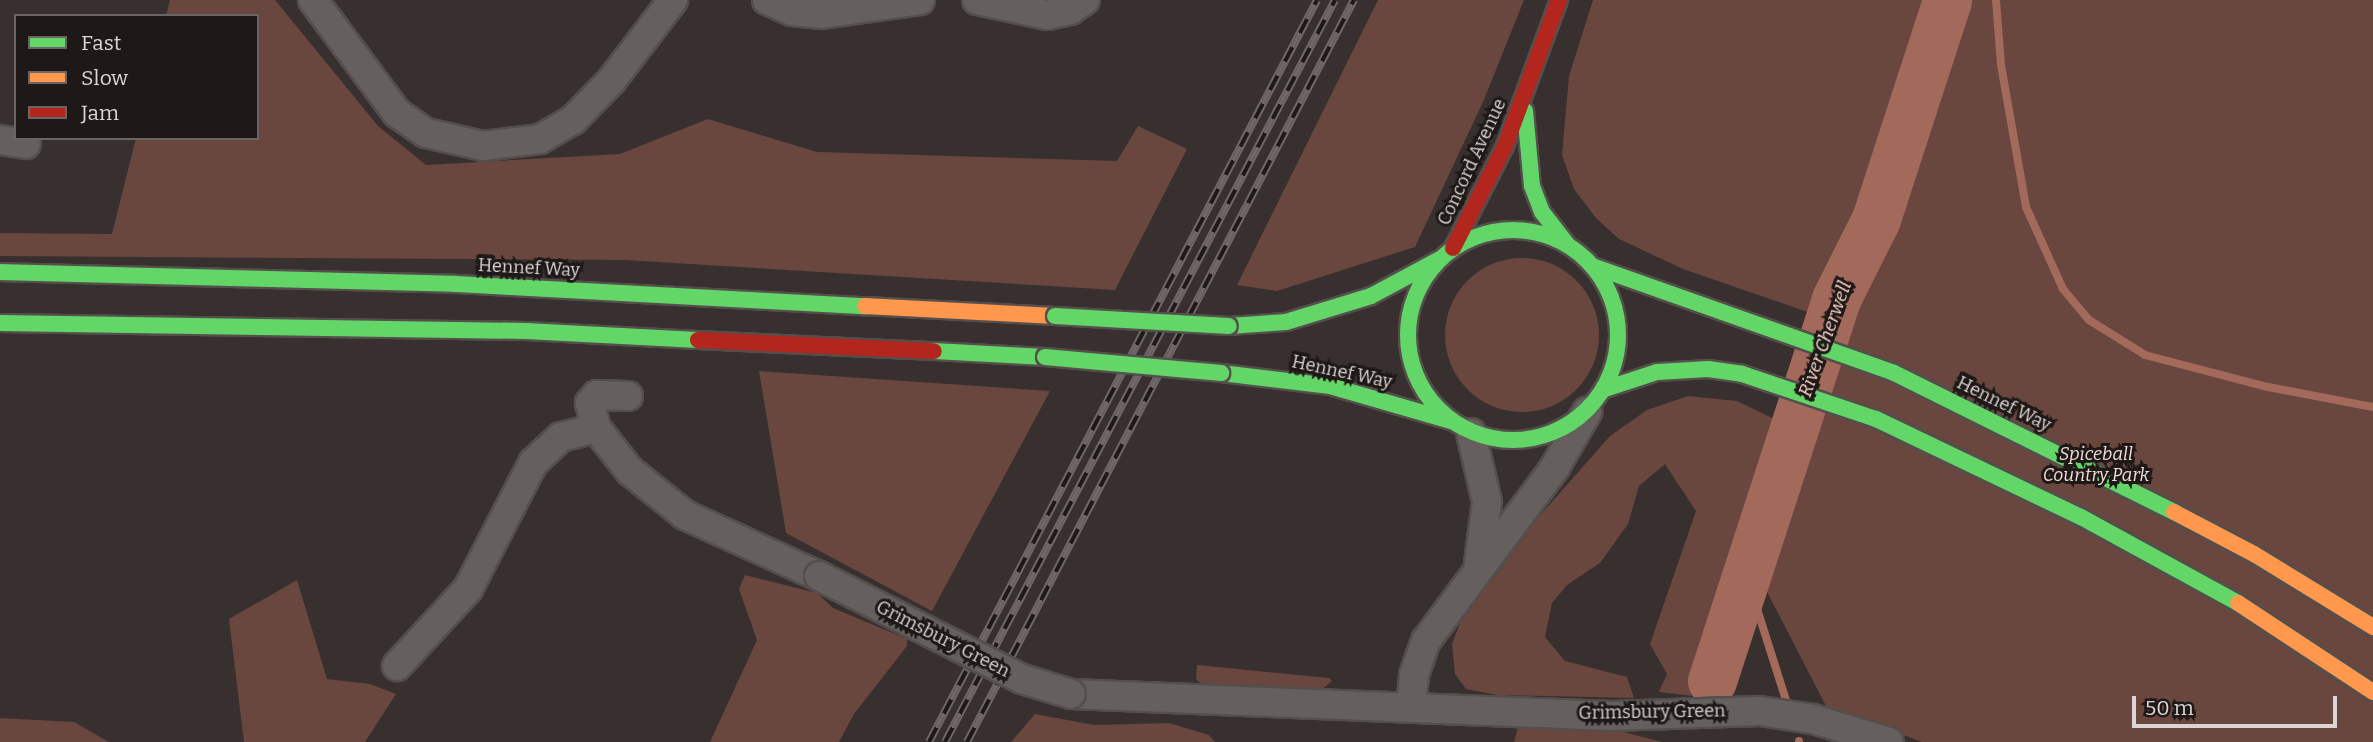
<!DOCTYPE html>
<html>
<head>
<meta charset="utf-8">
<style>
	body { margin:0 }
	#map { position:relative; width:2373px; height:742px; overflow:hidden; background:#38302e; font-family:Bitter,serif }
	div>[style] { position:absolute }
	.green>* { inset:0; background:#69463e }
	.round { border-radius:50% }
	.stream>* { height:8px; margin:-4px; padding:0 4px; transform-origin:4px; border-radius:4px; background:#a3695b }
	.river>* { height:49px; margin:-24.5px; padding:0 24.5px; transform-origin:24.5px; border-radius:24.5px; background:#a3695b }
	.roads { filter:drop-shadow(2px 0 #544e4c) drop-shadow(-2px 0 #544e4c) drop-shadow(0 2px #544e4c) drop-shadow(0 -2px #544e4c) }
	.street>* { height:28px; margin:-14px; padding:0 14px; transform-origin:14px; border-radius:14px; background:#65605e }
	.fast>* { height:16px; margin:-8px; padding:0 8px; transform-origin:8px; border-radius:8px; background:#63d668 }
	.fast>.ring { margin:-8px; padding:0; box-sizing:content-box; background:none; border:16px solid #63d668; border-radius:50% }
	.slow>* { height:16px; margin:-8px; padding:0 8px; transform-origin:8px; border-radius:8px; background:#ff974d }
	.jam>* { height:16px; margin:-8px; padding:0 8px; transform-origin:8px; border-radius:8px; background:#b3261e }
	.rail>* { height:8px; margin-top:-4px; transform-origin:0; background:repeating-linear-gradient(90deg,#1e1816 0 16px,#6e6766 0 32px); box-sizing:border-box; border-block:2px solid #6e6766 }
	.bridges { filter:drop-shadow(2px 0 #544e4c) drop-shadow(-2px 0 #544e4c) drop-shadow(0 2px #544e4c) drop-shadow(0 -2px #544e4c) }
	.street-bridge>* { height:28px; margin:-14px; padding:0 14px; transform-origin:14px; border-radius:14px; background:#65605e }
	.fast-bridge>* { height:16px; margin:-8px; padding:0 8px; transform-origin:8px; border-radius:8px; background:#63d668 }
	span { translate:-50% -50%; white-space:nowrap; text-align:center; line-height:1.15; -webkit-text-stroke:6px #1e1816; paint-order:stroke }
	.street-label { font-size:18px; color:#ddd5d3 }
	.park-label { font-size:18px; color:#f2ded9; font-style:italic }
	.water-label { font-size:19px; color:#ffd8ce; font-style:italic }
	.legend { position:absolute; left:14px; top:14px; width:245px; height:126px; box-sizing:border-box; background:#1e1816; border:2px solid #6a6462; margin:0; padding:9px 12px; list-style:none; font-size:21px; color:#ddd5d3 }
	.legend li { display:flex; align-items:center; gap:14px; height:35px }
	.legend b { width:35px; border:2px solid #6a6462 }
	.scale { position:absolute; left:2132px; top:696px; width:205px; height:32px; box-sizing:border-box; border:4px solid #ddd5d3; border-top:0; padding-left:9px; font-size:21px; line-height:24px; white-space:nowrap; color:#ddd5d3; -webkit-text-stroke:5px #1e1816; paint-order:stroke }
</style>
</head>
<body>
<div id="map">
	<div class="green">
		<i style="clip-path:polygon(170px 0,275px 0,378px 126px,426px 165px,620px 154px,708px 119px,817px 152px,1117px 161px,1138px 126px,1187px 149px,1115px 290px,625px 260px,0 256px,0 233px,112px 234px,136px 138px,257px 138px,257px 16px,166px 16px)"></i>
		<i style="clip-path:polygon(1378px 0,1524px 0,1483px 102px,1415px 247px,1277px 291px,1237px 285px)"></i>
		<i style="clip-path:polygon(1593px 0,2373px 0,2373px 742px,1922px 742px,1826px 706px,1764px 586px,1851px 327px,1683px 269px,1619px 239px,1596px 218px,1574px 189px,1562px 155px,1569px 76px)"></i>
		<i class="round" style="left:1445px;top:258px;width:154px;height:154px"></i>
		<i style="clip-path:polygon(759px 371px,1050px 391px,932px 611px,786px 533px)"></i>
		<i style="clip-path:polygon(1688px 396px,1737px 401px,1787px 425px,1708px 654px,1703px 687px,1694px 696px,1659px 692px,1667px 674px,1650px 644px,1696px 511px,1665px 464px,1639px 486px,1628px 524px,1600px 563px,1567px 585px,1552px 603px,1545px 637px,1565px 661px,1627px 677px,1634px 698px,1497px 695px,1466px 689px,1455px 674px,1452px 644px,1464px 613px,1499px 562px,1610px 436px,1647px 410px)"></i>
		<i style="clip-path:polygon(745px 575px,817px 593px,833px 608px,907px 639px,907px 646px,854px 714px,839px 742px,710px 742px,757px 640px,739px 589px)"></i>
		<i style="clip-path:polygon(297px 580px,327px 679px,370px 684px,396px 694px,365px 742px,244px 742px,229px 619px)"></i>
		<i style="clip-path:polygon(1197px 665px,1329px 678px,1332px 681px,1314px 696px,1204px 686px,1196px 679px)"></i>
		<i style="clip-path:polygon(1035px 714px,1094px 725px,1169px 723px,1209px 735px,1215px 742px,1011px 742px)"></i>
		<i style="clip-path:polygon(0 718px,74px 722px,109px 742px,0 742px)"></i>
		<i style="clip-path:polygon(1519px 723px,1620px 731px,1662px 742px,1514px 742px)"></i>
	</div>
	<div class="stream">
		<i style="left:1996px;top:0;width:65px;rotate:85.6deg"></i>
		<i style="left:2001px;top:65px;width:144px;rotate:80deg"></i>
		<i style="left:2026px;top:207px;width:90px;rotate:65.7deg"></i>
		<i style="left:2063px;top:289px;width:40px;rotate:50deg"></i>
		<i style="left:2089px;top:320px;width:66px;rotate:32deg"></i>
		<i style="left:2145px;top:355px;width:127px;rotate:14.6deg"></i>
		<i style="left:2268px;top:387px;width:107px;rotate:10.8deg"></i>
		<i style="left:1746px;top:574px;width:135px;rotate:72.4deg"></i>
		<i style="left:1799px;top:741px;width:1px;rotate:90deg"></i>
	</div>
	<div class="river">
		<i style="left:1712px;top:681px;width:402px;rotate:-72deg"></i>
		<i style="left:1836px;top:299px;width:89px;rotate:-63.4deg"></i>
		<i style="left:1876px;top:219px;width:230px;rotate:-72deg"></i>
	</div>
	<div class="roads">
		<div class="street">
			<i style="left:313px;top:0;width:141px;rotate:53.4deg"></i>
			<i style="left:397px;top:113px;width:35px;rotate:35deg"></i>
			<i style="left:426px;top:133px;width:58px;rotate:12.8deg"></i>
			<i style="left:483px;top:146px;width:57px;rotate:-7deg"></i>
			<i style="left:540px;top:139px;width:38px;rotate:-30deg"></i>
			<i style="left:573px;top:120px;width:56px;rotate:-45.7deg"></i>
			<i style="left:612px;top:80px;width:101px;rotate:-52.7deg"></i>
			<i style="left:767px;top:0;width:27px;rotate:24deg"></i>
			<i style="left:792px;top:11px;width:30px;rotate:6deg"></i>
			<i style="left:822px;top:14px;width:99px;rotate:-8.1deg"></i>
			<i style="left:977px;top:0;width:72px;rotate:12.1deg"></i>
			<i style="left:1047px;top:15px;width:24px;rotate:-12deg"></i>
			<i style="left:1070px;top:10px;width:18px;rotate:-34deg"></i>
			<i style="left:0;top:140px;width:26px;rotate:9deg"></i>
			<i style="left:628px;top:396px;width:31px;rotate:-178deg"></i>
			<i style="left:597px;top:395px;width:11px;rotate:131deg"></i>
			<i style="left:590px;top:403px;width:26px;rotate:77deg"></i>
			<i style="left:596px;top:428px;width:55px;rotate:51.7deg"></i>
			<i style="left:630px;top:471px;width:70px;rotate:38.7deg"></i>
			<i style="left:685px;top:515px;width:147px;rotate:24.5deg"></i>
			<i style="left:1471px;top:433px;width:71px;rotate:76.9deg"></i>
			<i style="left:1487px;top:502px;width:62px;rotate:97.5deg"></i>
			<i style="left:397px;top:666px;width:105px;rotate:-47.3deg"></i>
			<i style="left:468px;top:589px;width:142px;rotate:-62.7deg"></i>
			<i style="left:533px;top:463px;width:38px;rotate:-43deg"></i>
			<i style="left:561px;top:437px;width:36px;rotate:-14deg"></i>
			<i style="left:1071px;top:694px;width:541px;rotate:2.33deg"></i>
			<i style="left:1612px;top:716px;width:148px;rotate:-1.9deg"></i>
			<i style="left:1760px;top:711px;width:54px;rotate:8.6deg"></i>
			<i style="left:1813px;top:719px;width:79px;rotate:16.8deg"></i>
			<i style="left:1411px;top:705px;width:30px;rotate:-84deg"></i>
			<i style="left:1414px;top:675px;width:36px;rotate:-71deg"></i>
			<i style="left:1426px;top:641px;width:217px;rotate:-53.4deg"></i>
			<i style="left:1555px;top:467px;width:64px;rotate:-59.8deg"></i>
		</div>
		<div class="fast">
			<i style="left:1525px;top:111px;width:75px;rotate:84.7deg"></i>
			<i style="left:1532px;top:186px;width:28px;rotate:69deg"></i>
			<i style="left:1542px;top:212px;width:41px;rotate:52deg"></i>
			<i class="ring" style="left:1408px;top:230px;width:194px;height:194px"></i>
			<i style="left:1595px;top:267px;width:317px;rotate:19.5deg"></i>
			<i style="left:1894px;top:373px;width:313px;rotate:26.4deg"></i>
			<i style="left:0;top:272px;width:455px;rotate:1.5deg"></i>
			<i style="left:455px;top:284px;width:411px;rotate:3.1deg"></i>
			<i style="left:0;top:323px;width:526px;rotate:0.87deg"></i>
			<i style="left:526px;top:331px;width:172px;rotate:3deg"></i>
			<i style="left:1229px;top:326px;width:57px;rotate:-4deg"></i>
			<i style="left:1286px;top:322px;width:89px;rotate:-17deg"></i>
			<i style="left:1371px;top:296px;width:76px;rotate:-28.2deg"></i>
			<i style="left:934px;top:351px;width:111px;rotate:3.1deg"></i>
			<i style="left:1221px;top:373px;width:110px;rotate:6.8deg"></i>
			<i style="left:1330px;top:386px;width:126px;rotate:16.1deg"></i>
			<i style="left:1605px;top:389px;width:55px;rotate:-18.1deg"></i>
			<i style="left:1657px;top:372px;width:51px;rotate:-3.4deg"></i>
			<i style="left:1708px;top:369px;width:34px;rotate:8deg"></i>
			<i style="left:1742px;top:374px;width:141px;rotate:18.6deg"></i>
			<i style="left:1876px;top:419px;width:227px;rotate:25.6deg"></i>
			<i style="left:2081px;top:517px;width:179px;rotate:28.7deg"></i>
		</div>
		<div class="slow">
			<i style="left:865px;top:306px;width:190px;rotate:3deg"></i>
			<i style="left:2174px;top:512px;width:90px;rotate:27.7deg"></i>
			<i style="left:2254px;top:554px;width:140px;rotate:31.5deg"></i>
			<i style="left:2238px;top:603px;width:162px;rotate:33.4deg"></i>
		</div>
		<div class="jam">
			<i style="left:1453px;top:248px;width:114px;rotate:-63deg"></i>
			<i style="left:1505px;top:146px;width:156px;rotate:-69.7deg"></i>
			<i style="left:698px;top:340px;width:236px;rotate:2.7deg"></i>
		</div>
	</div>
	<div class="rail">
		<i style="left:929px;top:742px;width:837px;rotate:-62.39deg"></i>
		<i style="left:945px;top:742px;width:838px;rotate:-62.27deg"></i>
		<i style="left:967px;top:742px;width:837px;rotate:-62.46deg"></i>
	</div>
	<div class="bridges">
		<div class="street-bridge">
			<i style="left:819px;top:576px;width:228px;rotate:26.9deg"></i>
			<i style="left:1022px;top:679px;width:51px;rotate:17deg"></i>
		</div>
		<div class="fast-bridge">
			<i style="left:1055px;top:316px;width:174px;rotate:3.3deg"></i>
			<i style="left:1045px;top:357px;width:177px;rotate:5.2deg"></i>
		</div>
	</div>
	<div class="street-label">
		<span style="left:1472px;top:162px;rotate:-65deg">Concord Avenue</span>
		<span style="left:529px;top:268px;rotate:3deg">Hennef Way</span>
		<span style="left:1342px;top:372px;rotate:12deg">Hennef Way</span>
		<span style="left:2004px;top:404px;rotate:26deg">Hennef Way</span>
		<span style="left:943px;top:639px;rotate:27deg">Grimsbury Green</span>
		<span style="left:1652px;top:712px;rotate:-1deg">Grimsbury Green</span>
	</div>
	<div class="park-label">
		<span style="left:2096px;top:465px">Spiceball<br>Country Park</span>
	</div>
	<div class="water-label">
		<span style="left:1825px;top:339px;rotate:-70deg">River Cherwell</span>
	</div>
	<ul class="legend">
	<li><b style="height:9px;background:#63d668"></b>Fast</li>
	<li><b style="height:9px;background:#ff974d"></b>Slow</li>
	<li><b style="height:9px;background:#b3261e"></b>Jam</li>
	</ul>
	<div class="scale">50 m</div>
</div>
</body>
</html>
